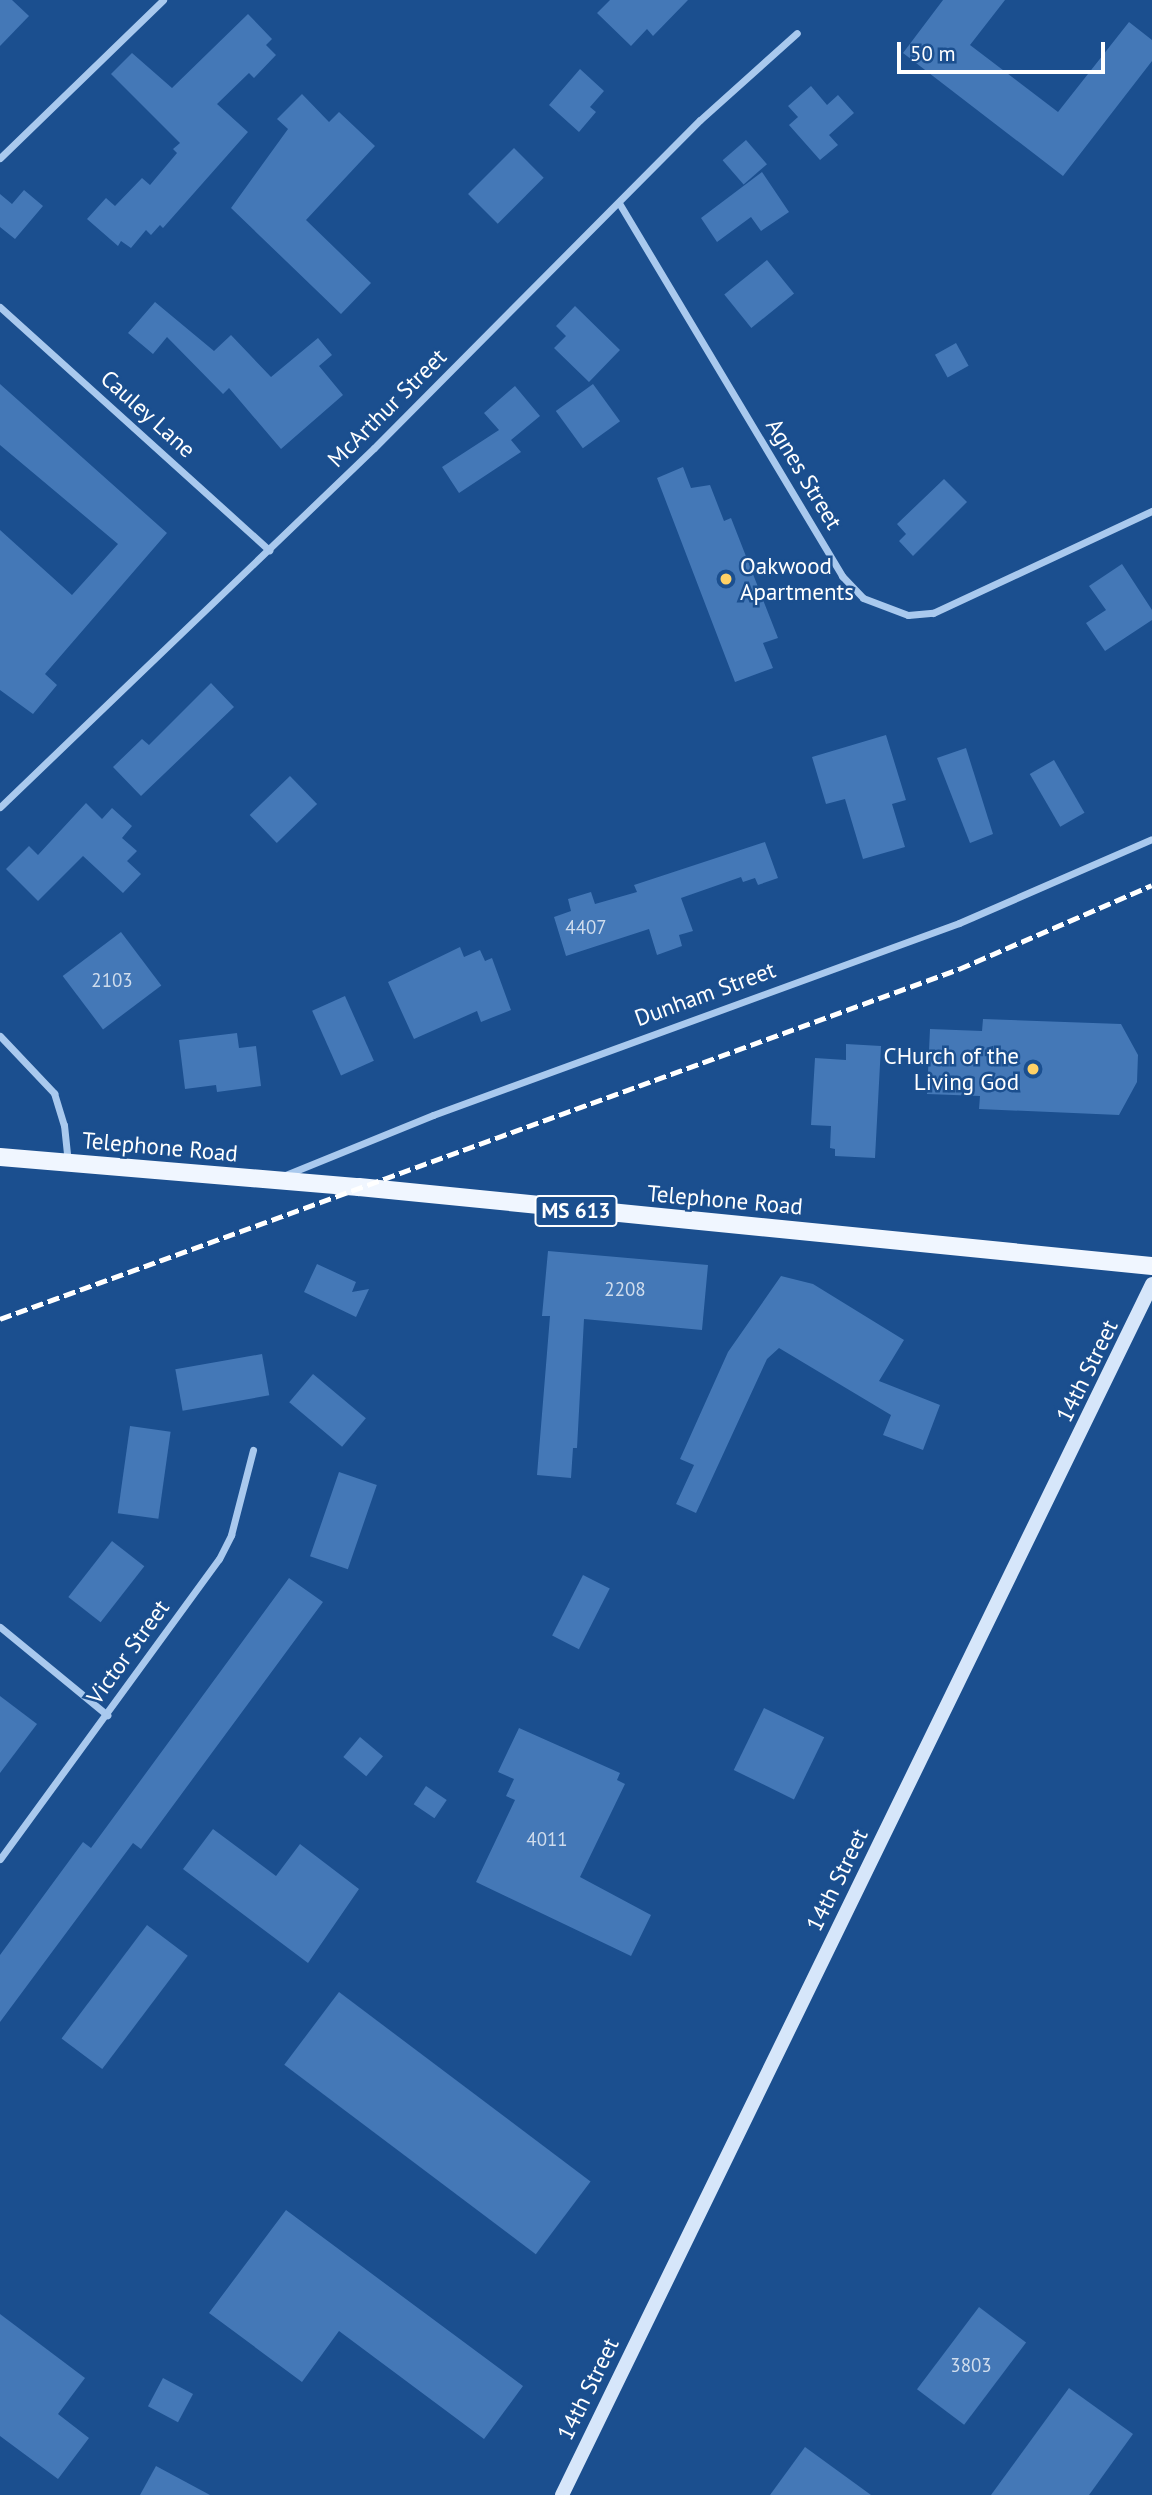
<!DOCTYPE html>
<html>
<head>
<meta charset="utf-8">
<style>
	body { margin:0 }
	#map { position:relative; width:1152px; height:2495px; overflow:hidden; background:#1b4f8f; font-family:"PT Sans",sans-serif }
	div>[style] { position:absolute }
	.building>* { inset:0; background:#4478b7; transform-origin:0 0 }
	.street>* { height:7px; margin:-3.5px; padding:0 3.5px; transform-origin:3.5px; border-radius:3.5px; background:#a9c9ee }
	.secondary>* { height:14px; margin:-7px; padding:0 7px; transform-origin:7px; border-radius:7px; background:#d6e6fa }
	.primary>* { height:18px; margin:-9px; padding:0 9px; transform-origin:9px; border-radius:9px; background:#f0f6ff }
	.rail>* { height:5px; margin-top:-2.5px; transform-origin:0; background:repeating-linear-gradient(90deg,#fff 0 12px,transparent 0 17px) }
	.dots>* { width:19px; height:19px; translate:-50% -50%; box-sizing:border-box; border:4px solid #1b4f8f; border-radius:50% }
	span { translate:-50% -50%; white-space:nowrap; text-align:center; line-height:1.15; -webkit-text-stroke:5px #1b4f8f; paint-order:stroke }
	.number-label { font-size:19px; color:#d0dded }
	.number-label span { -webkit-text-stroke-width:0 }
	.shield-label span { padding:2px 5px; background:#1b4f8f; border:2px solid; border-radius:5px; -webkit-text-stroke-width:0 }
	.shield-label { font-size:21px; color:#fff; font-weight:700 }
	.street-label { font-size:23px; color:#fff }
	.poi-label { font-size:23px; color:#fff }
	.left { translate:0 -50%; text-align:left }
	.right { translate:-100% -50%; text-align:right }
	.scale { position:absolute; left:897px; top:42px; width:208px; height:32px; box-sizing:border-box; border:4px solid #fff; border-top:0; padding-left:9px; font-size:21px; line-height:24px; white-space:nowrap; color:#fff; -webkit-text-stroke:5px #1b4f8f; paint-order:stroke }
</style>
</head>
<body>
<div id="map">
	<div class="building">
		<i style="clip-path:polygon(0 0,12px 0,29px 16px,0 46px)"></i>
		<i style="clip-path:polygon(610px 0,688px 0,653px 36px,647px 29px,631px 46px,597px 13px)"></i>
		<i style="clip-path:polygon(943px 0,1005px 0,970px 45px,1058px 112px,1129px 22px,1152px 40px,1152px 61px,1063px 176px,903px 53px)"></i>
		<i style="clip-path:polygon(248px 14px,272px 39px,266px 45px,276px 55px,254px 78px,249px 73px,217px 104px,248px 132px,163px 228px,160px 225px,151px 235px,146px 230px,131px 248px,121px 241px,118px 246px,87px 219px,106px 198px,115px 206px,142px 178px,150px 185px,177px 153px,173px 149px,180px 143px,111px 74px,132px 53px,172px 88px)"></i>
		<i style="clip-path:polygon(580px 69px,604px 91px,590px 107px,596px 112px,579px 132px,549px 105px)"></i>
		<i style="clip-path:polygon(811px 86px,827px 105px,838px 95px,854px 113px,829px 135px,838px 145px,820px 160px,789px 125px,798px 117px,788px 106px)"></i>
		<i style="clip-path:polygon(302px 94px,329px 122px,339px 112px,375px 146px,306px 220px,371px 283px,341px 314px,231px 208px,288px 129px,277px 119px)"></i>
		<i style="left:746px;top:140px;width:32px;height:31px;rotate:49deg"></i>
		<i style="left:514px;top:148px;width:42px;height:65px;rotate:45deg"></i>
		<i style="clip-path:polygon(762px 172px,789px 212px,761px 231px,751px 217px,717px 242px,701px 218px)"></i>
		<i style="clip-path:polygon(24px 190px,43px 206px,15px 239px,0 227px,0 194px,12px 204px)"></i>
		<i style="left:767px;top:260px;width:43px;height:55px;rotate:51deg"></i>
		<i style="clip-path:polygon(155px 302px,214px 351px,231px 335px,271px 377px,318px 338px,332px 355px,319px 366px,343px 395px,281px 449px,229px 388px,223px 394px,167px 337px,153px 354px,128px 333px)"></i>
		<i style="clip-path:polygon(575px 306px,620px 350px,589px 382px,554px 348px,566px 336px,556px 326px)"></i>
		<i style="left:956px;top:343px;width:26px;height:24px;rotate:61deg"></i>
		<i style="clip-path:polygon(0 384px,167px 533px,45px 674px,57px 685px,33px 714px,0 690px,0 530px,72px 595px,118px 544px,0 445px)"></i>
		<i style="left:593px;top:384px;width:46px;height:46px;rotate:54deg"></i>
		<i style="clip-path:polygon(515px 386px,540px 416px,511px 440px,521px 452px,459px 493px,442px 467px,499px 430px,484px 413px)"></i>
		<i style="clip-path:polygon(683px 467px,691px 488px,710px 485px,724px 521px,731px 518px,778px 638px,763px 643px,773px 668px,735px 682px,657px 478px)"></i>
		<i style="clip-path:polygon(944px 479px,967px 502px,913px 556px,899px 541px,906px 534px,897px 524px)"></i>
		<i style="clip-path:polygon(1122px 564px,1152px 610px,1152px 620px,1105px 651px,1086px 623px,1106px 610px,1089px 586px)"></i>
		<i style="clip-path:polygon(211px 683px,234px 707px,141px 796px,113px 767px,142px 739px,149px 745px)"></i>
		<i style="clip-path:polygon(886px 735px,906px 800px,892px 804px,905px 847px,863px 859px,845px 799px,826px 804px,812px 757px)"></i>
		<i style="clip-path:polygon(966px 748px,993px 834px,970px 843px,937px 758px)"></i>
		<i style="left:1054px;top:760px;width:61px;height:28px;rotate:60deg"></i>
		<i style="left:290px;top:776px;width:39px;height:56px;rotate:46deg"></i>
		<i style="clip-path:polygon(86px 803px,102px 819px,112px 808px,132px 826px,122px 838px,137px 851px,127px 861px,141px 874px,123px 893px,83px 856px,38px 901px,6px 869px,29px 846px,38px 855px)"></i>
		<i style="clip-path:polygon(765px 842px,778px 878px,758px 885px,755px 878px,743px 882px,741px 877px,681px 898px,693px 931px,679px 935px,682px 946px,657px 955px,649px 929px,566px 956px,554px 917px,571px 911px,568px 899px,591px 892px,595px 904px,637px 892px,634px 885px)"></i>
		<i style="left:121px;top:932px;width:67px;height:73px;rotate:53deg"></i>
		<i style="clip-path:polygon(460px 947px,464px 957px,480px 950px,485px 961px,492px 958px,511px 1010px,481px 1022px,477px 1011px,414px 1039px,388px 982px)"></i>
		<i style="left:345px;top:996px;width:71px;height:36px;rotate:66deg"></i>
		<i style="clip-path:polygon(983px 1019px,1121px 1024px,1138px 1055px,1137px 1082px,1119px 1115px,979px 1109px,980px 1096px,927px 1094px,930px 1029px,982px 1031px)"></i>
		<i style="clip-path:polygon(237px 1033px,239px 1048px,256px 1046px,261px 1086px,217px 1092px,216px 1085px,185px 1089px,179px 1040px)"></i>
		<i style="clip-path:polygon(846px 1044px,881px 1046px,875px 1158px,835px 1156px,835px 1149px,830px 1148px,831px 1126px,811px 1125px,815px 1058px,846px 1060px)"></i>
		<i style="clip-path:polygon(548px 1251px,708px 1265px,702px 1330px,584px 1319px,577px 1448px,573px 1448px,571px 1478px,537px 1475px,550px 1316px,542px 1316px)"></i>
		<i style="clip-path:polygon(317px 1264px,356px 1282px,352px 1292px,369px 1289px,356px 1317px,304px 1292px)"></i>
		<i style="clip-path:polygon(781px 1276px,813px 1284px,904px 1340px,879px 1381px,940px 1405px,923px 1450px,883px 1435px,891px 1415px,779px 1348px,767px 1359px,696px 1513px,676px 1504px,694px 1465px,680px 1459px,728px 1352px)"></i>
		<i style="left:262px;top:1354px;width:42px;height:88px;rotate:80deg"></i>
		<i style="left:313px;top:1374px;width:69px;height:37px;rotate:40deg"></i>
		<i style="left:130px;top:1426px;width:41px;height:88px;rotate:8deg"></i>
		<i style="left:339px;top:1472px;width:40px;height:89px;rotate:19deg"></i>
		<i style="left:112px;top:1541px;width:41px;height:71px;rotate:38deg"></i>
		<i style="left:583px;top:1575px;width:30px;height:68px;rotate:27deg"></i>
		<i style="clip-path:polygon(289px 1578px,323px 1602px,141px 1849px,133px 1843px,0 2022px,0 1955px,83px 1842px,91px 1848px)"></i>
		<i style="clip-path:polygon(0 1696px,37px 1724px,0 1773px)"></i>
		<i style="left:764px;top:1708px;width:67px;height:69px;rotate:26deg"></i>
		<i style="clip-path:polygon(519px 1728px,620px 1773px,617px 1780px,625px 1784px,580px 1877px,651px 1915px,631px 1956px,476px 1882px,515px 1800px,506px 1796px,514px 1779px,498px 1772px)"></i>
		<i style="left:360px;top:1737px;width:30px;height:26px;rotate:40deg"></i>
		<i style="left:426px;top:1786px;width:25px;height:22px;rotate:34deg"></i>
		<i style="clip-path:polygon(213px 1829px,276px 1876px,300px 1844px,359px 1889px,308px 1963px,183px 1869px)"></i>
		<i style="left:147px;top:1925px;width:51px;height:142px;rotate:37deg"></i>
		<i style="left:339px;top:1992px;width:315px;height:91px;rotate:37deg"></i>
		<i style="clip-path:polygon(286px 2210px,523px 2386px,484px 2439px,339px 2331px,302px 2382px,209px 2313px)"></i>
		<i style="left:979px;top:2307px;width:59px;height:103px;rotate:37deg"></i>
		<i style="clip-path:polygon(0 2314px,85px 2378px,58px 2414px,89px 2438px,58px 2479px,0 2436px)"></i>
		<i style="left:163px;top:2378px;width:34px;height:32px;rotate:28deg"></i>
		<i style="clip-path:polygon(1069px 2388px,1133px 2434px,1089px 2495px,991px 2495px)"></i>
		<i style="clip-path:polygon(805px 2447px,871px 2495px,770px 2495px)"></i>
		<i style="clip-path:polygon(156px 2466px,210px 2495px,140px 2495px)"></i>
	</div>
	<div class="street">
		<i style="left:0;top:158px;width:227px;rotate:-44.1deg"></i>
		<i style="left:619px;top:203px;width:435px;rotate:59.1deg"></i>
		<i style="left:842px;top:576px;width:30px;rotate:46deg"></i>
		<i style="left:863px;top:598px;width:48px;rotate:20.7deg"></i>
		<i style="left:908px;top:615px;width:25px;rotate:-5deg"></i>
		<i style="left:933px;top:613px;width:242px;rotate:-25deg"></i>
		<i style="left:0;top:307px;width:363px;rotate:42.1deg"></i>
		<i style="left:0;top:807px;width:518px;rotate:-43.83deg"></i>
		<i style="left:374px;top:448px;width:462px;rotate:-45.2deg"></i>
		<i style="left:700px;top:120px;width:130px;rotate:-41.9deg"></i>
		<i style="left:0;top:1036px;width:79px;rotate:46.5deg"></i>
		<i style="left:54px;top:1093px;width:34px;rotate:73deg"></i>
		<i style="left:64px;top:1125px;width:38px;rotate:84deg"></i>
		<i style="left:283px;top:1176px;width:162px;rotate:-22.1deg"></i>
		<i style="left:433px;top:1115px;width:560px;rotate:-20.05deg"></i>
		<i style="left:959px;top:923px;width:210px;rotate:-23.5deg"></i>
		<i style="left:0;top:1627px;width:139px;rotate:39.4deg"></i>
		<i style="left:0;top:1859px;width:371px;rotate:-53.9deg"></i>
		<i style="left:219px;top:1559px;width:27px;rotate:-63deg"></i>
		<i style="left:231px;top:1535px;width:88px;rotate:-75.5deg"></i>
	</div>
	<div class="secondary">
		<i style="left:562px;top:2495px;width:1347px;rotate:-64.02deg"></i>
	</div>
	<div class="primary">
		<i style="left:0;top:1157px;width:360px;rotate:4.8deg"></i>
		<i style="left:359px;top:1187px;width:797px;rotate:5.69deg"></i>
	</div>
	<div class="rail">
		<i style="left:0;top:1319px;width:1021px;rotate:-20.05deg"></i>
		<i style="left:959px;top:969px;width:210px;rotate:-23.5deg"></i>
	</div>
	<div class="dots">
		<i style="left:726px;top:579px;background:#ffd166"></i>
		<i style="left:1033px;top:1069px;background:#ffd166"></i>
	</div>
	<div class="number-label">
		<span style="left:586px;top:928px">4407</span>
		<span style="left:112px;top:981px">2103</span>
		<span style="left:625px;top:1290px">2208</span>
		<span style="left:547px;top:1840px">4011</span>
		<span style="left:971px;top:2366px">3803</span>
	</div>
	<div class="shield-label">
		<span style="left:576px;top:1211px">MS 613</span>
	</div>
	<div class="street-label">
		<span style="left:387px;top:408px;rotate:-45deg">McArthur Street</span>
		<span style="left:148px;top:414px;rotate:42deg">Cauley Lane</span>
		<span style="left:804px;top:474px;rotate:59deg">Agnes Street</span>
		<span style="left:705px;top:994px;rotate:-20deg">Dunham Street</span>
		<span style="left:160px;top:1147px;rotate:5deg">Telephone Road</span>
		<span style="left:725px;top:1200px;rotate:5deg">Telephone Road</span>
		<span style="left:1087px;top:1371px;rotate:-64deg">14th Street</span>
		<span style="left:128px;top:1652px;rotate:-54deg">Victor Street</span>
		<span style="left:837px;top:1880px;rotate:-64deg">14th Street</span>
		<span style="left:588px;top:2389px;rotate:-64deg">14th Street</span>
	</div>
	<div class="poi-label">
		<span class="left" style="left:740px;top:579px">Oakwood<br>Apartments</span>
		<span class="right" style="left:1019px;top:1069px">CHurch of the<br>Living God</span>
	</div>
	<div class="scale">50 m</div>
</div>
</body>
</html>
